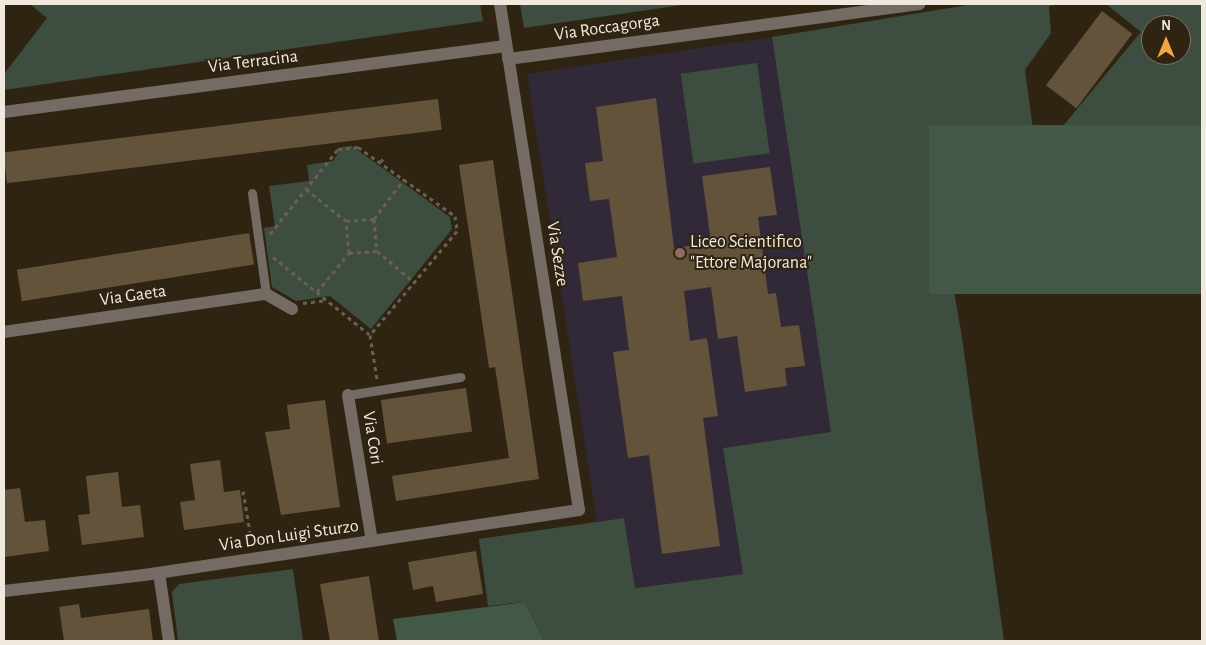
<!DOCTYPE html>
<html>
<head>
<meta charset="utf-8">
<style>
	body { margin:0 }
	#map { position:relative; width:1206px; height:645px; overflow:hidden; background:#2f2412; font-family:"Alegreya Sans",sans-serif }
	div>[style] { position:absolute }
	.education>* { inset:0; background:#322938 }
	.green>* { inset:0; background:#3d4d40; transform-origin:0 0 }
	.forest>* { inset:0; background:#415946; transform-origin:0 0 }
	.building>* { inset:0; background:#63533b; transform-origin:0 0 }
	.path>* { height:3px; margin-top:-1.5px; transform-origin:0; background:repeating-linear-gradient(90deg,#6a6050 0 4px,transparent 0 8px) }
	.lane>* { height:9px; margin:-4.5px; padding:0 4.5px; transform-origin:4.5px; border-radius:4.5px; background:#746b64 }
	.street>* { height:12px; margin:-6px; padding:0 6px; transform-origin:6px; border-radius:6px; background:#746b64 }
	.dots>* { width:14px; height:14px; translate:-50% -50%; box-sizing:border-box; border:2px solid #2f2412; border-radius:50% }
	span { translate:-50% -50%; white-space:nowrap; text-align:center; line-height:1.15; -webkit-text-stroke:4px #2f2412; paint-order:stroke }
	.street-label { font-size:18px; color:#f1e9de }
	.poi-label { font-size:18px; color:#f1e9de }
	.left { translate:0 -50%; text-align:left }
	.frame { position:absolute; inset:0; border:5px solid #f1e9de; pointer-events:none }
	.north { position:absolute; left:1141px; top:15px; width:50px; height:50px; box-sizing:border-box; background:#2f2412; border:1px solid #7d7364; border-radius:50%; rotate:0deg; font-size:14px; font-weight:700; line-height:20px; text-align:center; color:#f1e9de }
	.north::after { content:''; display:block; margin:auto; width:18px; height:22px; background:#f4a444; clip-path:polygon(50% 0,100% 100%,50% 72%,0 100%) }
</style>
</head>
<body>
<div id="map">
	<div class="education">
		<i style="clip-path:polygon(772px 37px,832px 432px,723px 448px,743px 574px,635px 588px,624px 518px,597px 522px,527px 74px)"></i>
	</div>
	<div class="green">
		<i style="clip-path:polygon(30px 4px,480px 4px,483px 21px,4px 90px,4px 74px,47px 18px)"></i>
		<i style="clip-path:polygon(520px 4px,689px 4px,524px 28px)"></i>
		<i style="clip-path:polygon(evenodd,974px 4px,1061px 4px,1049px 6px,1051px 33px,1025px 70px,1035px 145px,1043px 150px,1141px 32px,1106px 4px,1202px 4px,1202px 125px,933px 173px,962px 337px,1004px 641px,544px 641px,525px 602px,488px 606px,479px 539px,624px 518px,635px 588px,743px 574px,723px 448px,831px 432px,772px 37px,974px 4px,1151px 25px,1181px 25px,1181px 55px,1151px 55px,1151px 25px)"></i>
		<i style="left:757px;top:63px;width:91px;height:77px;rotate:82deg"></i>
		<i style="clip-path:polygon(352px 146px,450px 217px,452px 229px,371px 329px,330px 296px,296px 301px,272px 287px,264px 228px,275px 226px,269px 186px,309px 181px,307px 165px,333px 161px,342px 147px)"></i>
		<i style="clip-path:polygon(293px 569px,303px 641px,178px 641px,172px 592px,179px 584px)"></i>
	</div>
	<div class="forest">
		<i style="left:1202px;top:125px;width:169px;height:273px;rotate:90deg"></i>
		<i style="clip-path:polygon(525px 602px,544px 641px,397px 641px,393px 619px)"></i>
	</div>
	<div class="building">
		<i style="left:1102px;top:11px;width:38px;height:93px;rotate:37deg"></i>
		<i style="clip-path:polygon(656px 98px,674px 248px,711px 243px,702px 176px,770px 167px,777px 215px,758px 217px,768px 294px,776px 293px,781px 327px,799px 325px,805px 366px,785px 368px,787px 386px,745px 392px,737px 336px,718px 339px,711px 287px,684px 291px,690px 341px,707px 338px,718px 416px,703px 418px,720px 546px,662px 554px,649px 455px,628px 458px,613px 352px,629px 350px,622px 296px,583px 301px,578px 263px,617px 257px,609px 199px,590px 201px,585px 163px,603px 161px,596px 107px)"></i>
		<i style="left:438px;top:99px;width:31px;height:438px;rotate:83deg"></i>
		<i style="clip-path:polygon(493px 160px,539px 479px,396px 501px,392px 476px,509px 458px,495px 367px,489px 368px,459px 165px)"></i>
		<i style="left:249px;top:233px;width:32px;height:235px;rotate:81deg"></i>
		<i style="left:466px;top:388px;width:44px;height:86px;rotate:82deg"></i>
		<i style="clip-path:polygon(325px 400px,340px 507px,281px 515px,265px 432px,290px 429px,287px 405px)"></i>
		<i style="clip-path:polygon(220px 460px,224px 492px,240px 490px,244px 522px,184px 530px,180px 502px,195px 500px,190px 464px)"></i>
		<i style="clip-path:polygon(118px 472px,122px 507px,140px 505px,144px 537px,82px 545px,78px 515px,90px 514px,86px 476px)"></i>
		<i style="clip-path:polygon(20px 488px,25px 522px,45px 520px,49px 551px,4px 557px,4px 490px)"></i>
		<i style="clip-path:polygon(476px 551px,483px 594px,436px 602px,433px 586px,413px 590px,408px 562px)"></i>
		<i style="clip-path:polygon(369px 576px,379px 641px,330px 641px,320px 584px)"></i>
		<i style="clip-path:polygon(79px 604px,81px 618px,149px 609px,153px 641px,64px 641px,59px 607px)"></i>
	</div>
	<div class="path">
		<i style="left:380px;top:162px;width:6px;rotate:-45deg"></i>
		<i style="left:306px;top:189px;width:51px;rotate:38.7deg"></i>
		<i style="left:374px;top:219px;width:50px;rotate:-53.1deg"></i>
		<i style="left:270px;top:234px;width:109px;rotate:-51.3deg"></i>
		<i style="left:338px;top:149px;width:20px;rotate:-6deg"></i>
		<i style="left:358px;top:147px;width:119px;rotate:35.4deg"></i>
		<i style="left:455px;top:216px;width:15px;rotate:82deg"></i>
		<i style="left:457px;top:231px;width:136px;rotate:129.9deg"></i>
		<i style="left:370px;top:335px;width:45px;rotate:81deg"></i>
		<i style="left:377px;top:251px;width:48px;rotate:40deg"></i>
		<i style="left:273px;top:257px;width:124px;rotate:38.8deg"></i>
		<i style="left:317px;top:292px;width:50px;rotate:-50.6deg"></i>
		<i style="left:349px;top:253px;width:32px;rotate:-95deg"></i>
		<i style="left:346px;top:221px;width:28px;rotate:-4deg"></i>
		<i style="left:374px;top:219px;width:32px;rotate:85deg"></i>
		<i style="left:377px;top:251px;width:28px;rotate:176deg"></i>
		<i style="left:303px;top:303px;width:23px;rotate:-7deg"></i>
		<i style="left:243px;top:491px;width:42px;rotate:80.3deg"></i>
	</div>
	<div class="lane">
		<i style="left:252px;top:193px;width:102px;rotate:82.1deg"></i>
		<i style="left:348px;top:395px;width:114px;rotate:-9.1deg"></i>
	</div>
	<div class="street">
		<i style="left:508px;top:59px;width:415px;rotate:-7.6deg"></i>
		<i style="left:4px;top:112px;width:506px;rotate:-7.49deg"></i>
		<i style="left:4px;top:332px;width:265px;rotate:-8.3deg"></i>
		<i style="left:266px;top:294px;width:30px;rotate:30deg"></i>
		<i style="left:348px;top:395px;width:148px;rotate:80.7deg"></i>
		<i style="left:159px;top:573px;width:69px;rotate:81.6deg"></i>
		<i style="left:4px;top:591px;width:141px;rotate:-6.5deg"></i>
		<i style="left:144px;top:575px;width:440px;rotate:-8.5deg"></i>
		<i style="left:579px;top:510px;width:512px;rotate:-98.87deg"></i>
	</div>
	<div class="dots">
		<i style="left:680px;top:253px;background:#8d6e63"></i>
	</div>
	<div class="street-label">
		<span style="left:607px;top:28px;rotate:-8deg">Via Roccagorga</span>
		<span style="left:253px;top:62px;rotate:-7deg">Via Terracina</span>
		<span style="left:557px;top:254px;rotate:81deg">Via Sezze</span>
		<span style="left:133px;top:296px;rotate:-8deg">Via Gaeta</span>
		<span style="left:372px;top:438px;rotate:81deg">Via Cori</span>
		<span style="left:289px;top:536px;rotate:-8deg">Via Don Luigi Sturzo</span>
	</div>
	<div class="poi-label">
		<span class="left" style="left:690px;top:253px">Liceo Scientifico<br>"Ettore Majorana"</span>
	</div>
	<div class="frame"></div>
	<div class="north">N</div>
</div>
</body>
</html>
